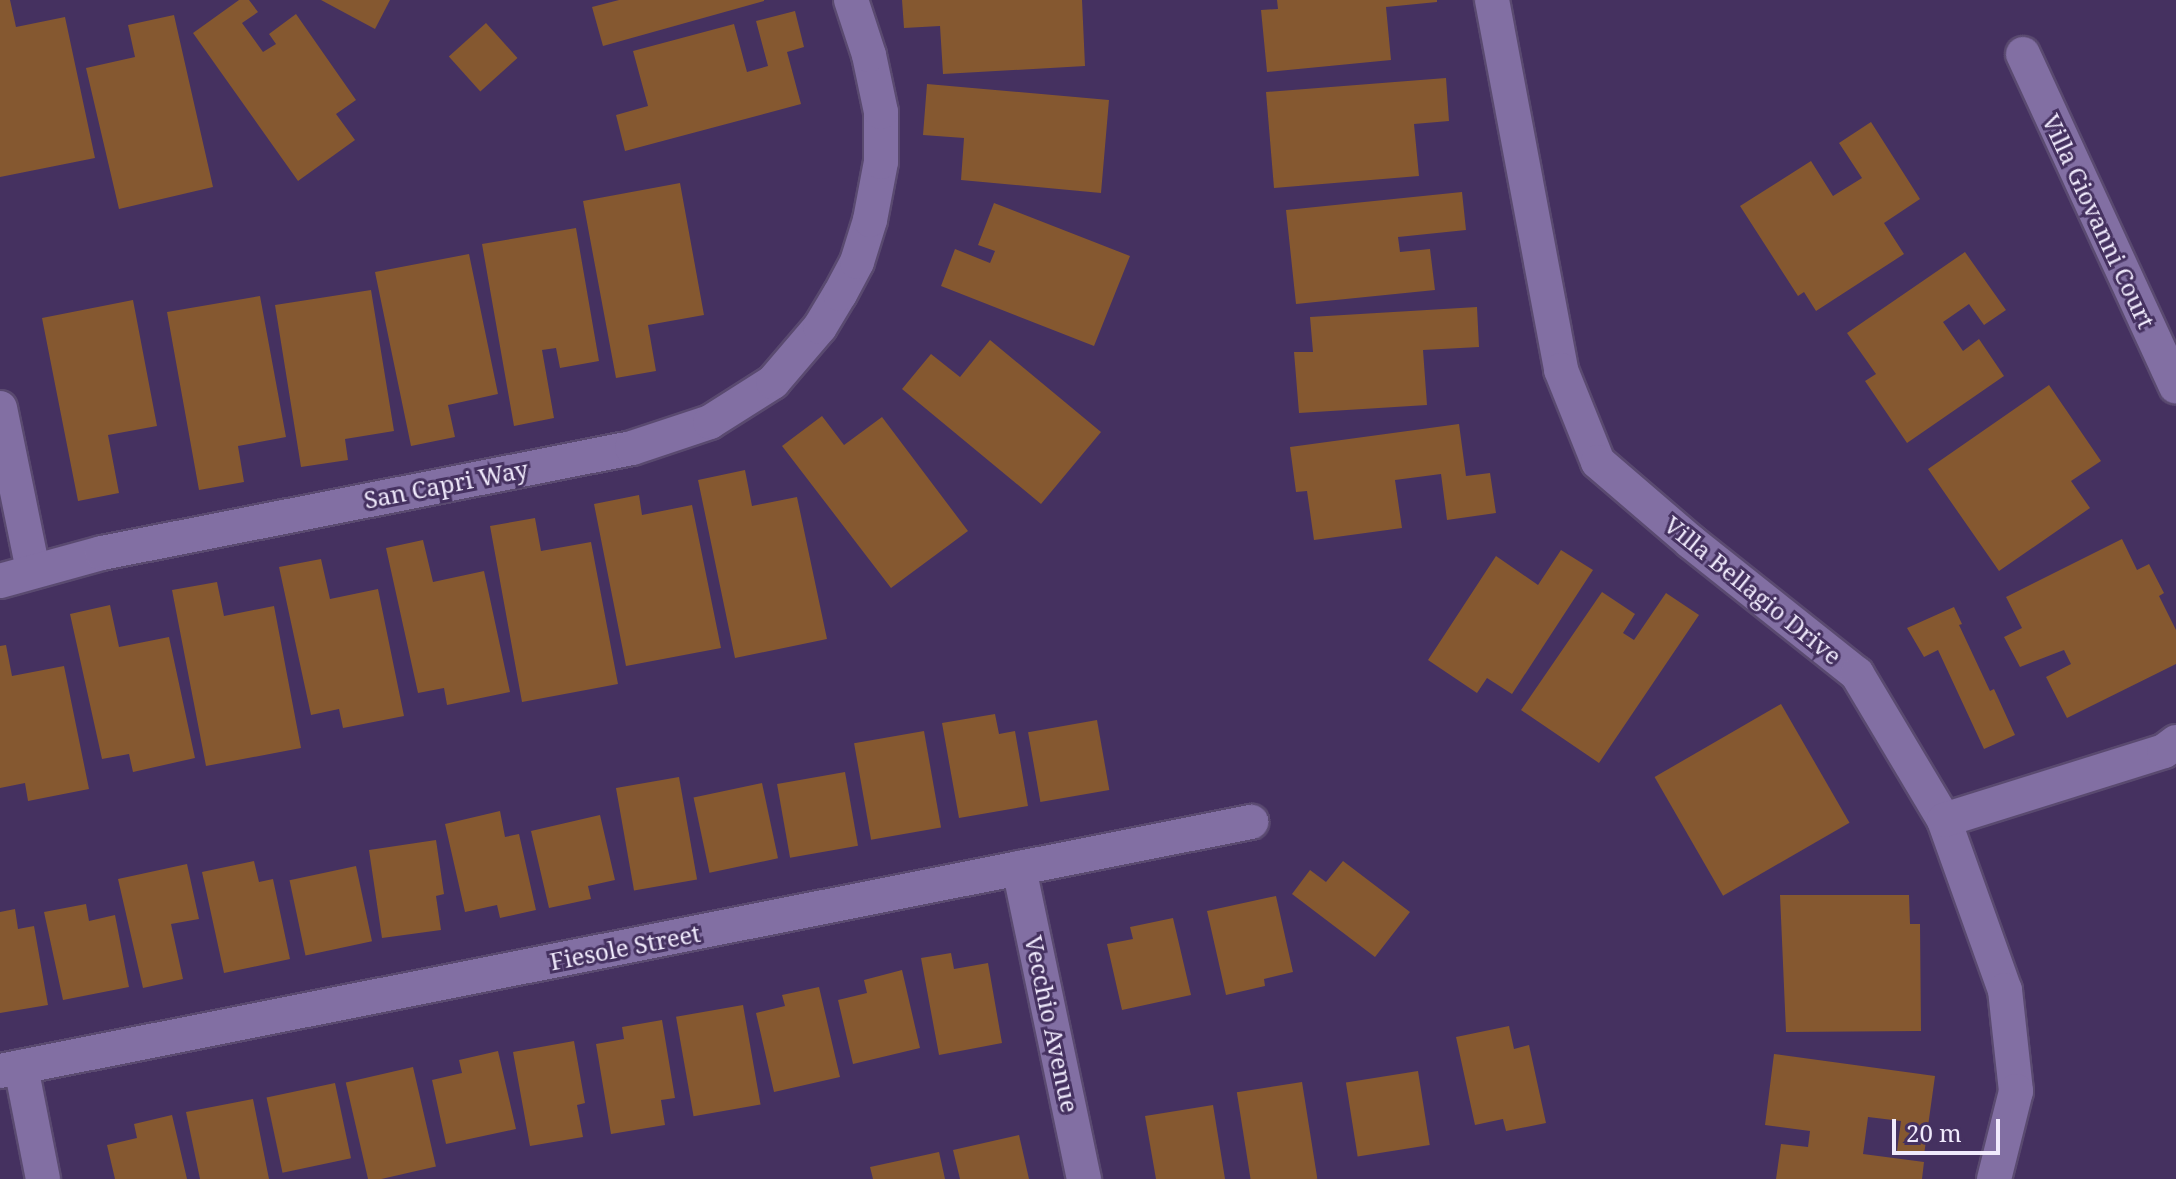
<!DOCTYPE html>
<html>
<head>
<meta charset="utf-8">
<style>
	body { margin:0 }
	#map { position:relative; width:2176px; height:1179px; overflow:hidden; background:#453160; font-family:"Noto Serif",serif }
	div>[style] { position:absolute }
	.building>* { inset:0; background:#855830; transform-origin:0 0 }
	.roads { filter:drop-shadow(2px 0 #5a4a70) drop-shadow(-2px 0 #5a4a70) drop-shadow(0 2px #5a4a70) drop-shadow(0 -2px #5a4a70) }
	.street>* { height:34px; margin:-17px; padding:0 17px; transform-origin:17px; border-radius:17px; background:#826fa3 }
	span { translate:-50% -50%; white-space:nowrap; text-align:center; line-height:1.15; -webkit-text-stroke:6px #453160; paint-order:stroke }
	.street-label { font-size:24px; color:#f0eafc }
	.scale { position:absolute; left:1892px; top:1119px; width:108px; height:36px; box-sizing:border-box; border:4px solid #f0eafc; border-top:0; padding-left:10px; font-size:24px; line-height:28px; white-space:nowrap; color:#f0eafc; -webkit-text-stroke:6px #453160; paint-order:stroke }
</style>
</head>
<body>
<div id="map">
	<div class="building">
		<i style="clip-path:polygon(0 0,10px 0,16px 27px,65px 17px,95px 158px,0 177px)"></i>
		<i style="clip-path:polygon(239px 0,249px 0,258px 12px,242px 23px,263px 52px,276px 44px,269px 34px,296px 14px,356px 100px,336px 114px,355px 140px,298px 181px,193px 33px)"></i>
		<i style="clip-path:polygon(321px 0,390px 0,375px 29px)"></i>
		<i style="clip-path:polygon(619px 0,764px 0,764px 1px,603px 46px,592px 7px)"></i>
		<i style="clip-path:polygon(902px 0,1082px 0,1085px 66px,943px 74px,940px 26px,904px 28px)"></i>
		<i style="clip-path:polygon(1277px 0,1437px 0,1437px 2px,1386px 7px,1391px 60px,1267px 72px,1261px 10px,1278px 9px)"></i>
		<i style="clip-path:polygon(795px 11px,804px 47px,787px 52px,801px 104px,625px 151px,616px 115px,648px 106px,633px 51px,734px 24px,747px 72px,768px 66px,756px 21px)"></i>
		<i style="clip-path:polygon(174px 15px,213px 187px,119px 209px,86px 68px,135px 57px,128px 25px)"></i>
		<i style="left:486px;top:23px;width:47px;height:50px;rotate:48deg"></i>
		<i style="clip-path:polygon(1446px 78px,1449px 121px,1414px 124px,1419px 176px,1274px 188px,1266px 92px)"></i>
		<i style="clip-path:polygon(927px 84px,1109px 100px,1101px 193px,961px 180px,964px 138px,923px 135px)"></i>
		<i style="clip-path:polygon(1871px 122px,1920px 199px,1884px 223px,1904px 254px,1816px 311px,1804px 292px,1798px 296px,1740px 206px,1811px 161px,1833px 196px,1862px 178px,1839px 143px)"></i>
		<i style="clip-path:polygon(680px 183px,704px 315px,648px 325px,656px 371px,616px 378px,583px 201px)"></i>
		<i style="clip-path:polygon(1462px 192px,1466px 230px,1398px 237px,1400px 252px,1430px 249px,1435px 290px,1296px 304px,1286px 210px)"></i>
		<i style="clip-path:polygon(994px 203px,1130px 256px,1094px 346px,941px 286px,955px 249px,990px 263px,995px 251px,978px 245px)"></i>
		<i style="clip-path:polygon(576px 228px,599px 361px,560px 368px,556px 348px,542px 350px,554px 418px,514px 426px,482px 244px)"></i>
		<i style="clip-path:polygon(1965px 252px,2006px 310px,1984px 325px,1969px 304px,1943px 322px,1963px 351px,1979px 339px,2004px 376px,1907px 443px,1865px 381px,1876px 374px,1847px 333px)"></i>
		<i style="clip-path:polygon(469px 254px,498px 394px,448px 405px,455px 437px,411px 446px,375px 272px)"></i>
		<i style="clip-path:polygon(371px 290px,394px 431px,345px 439px,348px 460px,301px 467px,275px 305px)"></i>
		<i style="clip-path:polygon(260px 296px,286px 437px,238px 446px,244px 482px,199px 490px,167px 312px)"></i>
		<i style="clip-path:polygon(133px 300px,157px 426px,108px 435px,119px 493px,78px 501px,42px 318px)"></i>
		<i style="clip-path:polygon(1477px 307px,1479px 347px,1423px 350px,1427px 405px,1299px 413px,1294px 352px,1313px 352px,1310px 317px)"></i>
		<i style="clip-path:polygon(990px 340px,1101px 432px,1041px 504px,902px 389px,931px 354px,960px 377px)"></i>
		<i style="clip-path:polygon(2049px 385px,2101px 461px,2071px 481px,2090px 508px,1999px 571px,1928px 469px)"></i>
		<i style="clip-path:polygon(822px 416px,844px 445px,882px 417px,968px 531px,891px 588px,782px 446px)"></i>
		<i style="clip-path:polygon(1459px 424px,1466px 476px,1490px 473px,1496px 513px,1447px 520px,1441px 474px,1395px 480px,1402px 528px,1314px 540px,1307px 491px,1296px 492px,1290px 447px)"></i>
		<i style="clip-path:polygon(745px 470px,752px 506px,797px 497px,827px 639px,735px 658px,698px 480px)"></i>
		<i style="clip-path:polygon(639px 495px,642px 515px,692px 505px,721px 648px,626px 666px,594px 504px)"></i>
		<i style="clip-path:polygon(535px 518px,541px 551px,591px 542px,618px 684px,522px 702px,490px 526px)"></i>
		<i style="clip-path:polygon(2122px 539px,2137px 570px,2149px 564px,2164px 593px,2159px 596px,2176px 630px,2176px 664px,2067px 718px,2046px 677px,2071px 664px,2064px 650px,2020px 667px,2004px 637px,2022px 628px,2006px 597px)"></i>
		<i style="clip-path:polygon(423px 540px,433px 582px,484px 571px,510px 692px,447px 705px,444px 688px,418px 693px,386px 548px)"></i>
		<i style="clip-path:polygon(1561px 550px,1593px 570px,1512px 694px,1487px 678px,1477px 693px,1428px 660px,1496px 556px,1538px 585px)"></i>
		<i style="clip-path:polygon(321px 559px,330px 599px,378px 589px,404px 716px,343px 728px,339px 709px,311px 715px,279px 567px)"></i>
		<i style="clip-path:polygon(217px 582px,224px 616px,274px 606px,301px 748px,206px 766px,172px 590px)"></i>
		<i style="clip-path:polygon(1602px 592px,1635px 614px,1623px 633px,1634px 640px,1666px 593px,1699px 615px,1599px 763px,1521px 710px)"></i>
		<i style="clip-path:polygon(110px 605px,119px 647px,169px 637px,195px 758px,133px 772px,129px 754px,102px 759px,70px 614px)"></i>
		<i style="clip-path:polygon(1954px 607px,1962px 624px,1959px 625px,1990px 691px,1994px 689px,2015px 735px,1984px 749px,1938px 650px,1924px 657px,1907px 628px)"></i>
		<i style="clip-path:polygon(6px 645px,12px 676px,64px 666px,89px 789px,28px 801px,25px 783px,0 788px,0 646px)"></i>
		<i style="left:1781px;top:704px;width:137px;height:146px;rotate:60deg"></i>
		<i style="clip-path:polygon(995px 714px,999px 734px,1015px 731px,1028px 806px,959px 818px,942px 723px)"></i>
		<i style="left:1097px;top:720px;width:71px;height:70px;rotate:80deg"></i>
		<i style="left:924px;top:731px;width:98px;height:71px;rotate:80deg"></i>
		<i style="left:845px;top:772px;width:75px;height:69px;rotate:80deg"></i>
		<i style="left:679px;top:777px;width:104px;height:64px;rotate:80deg"></i>
		<i style="left:762px;top:783px;width:77px;height:70px;rotate:78deg"></i>
		<i style="clip-path:polygon(500px 811px,505px 837px,519px 834px,536px 910px,500px 918px,497px 905px,465px 912px,445px 824px)"></i>
		<i style="clip-path:polygon(600px 815px,615px 880px,588px 886px,591px 899px,549px 908px,531px 831px)"></i>
		<i style="clip-path:polygon(436px 840px,444px 894px,436px 896px,441px 930px,382px 938px,369px 850px)"></i>
		<i style="clip-path:polygon(254px 861px,259px 882px,273px 879px,290px 959px,224px 973px,202px 872px)"></i>
		<i style="clip-path:polygon(1343px 861px,1410px 912px,1375px 957px,1292px 894px,1310px 870px,1326px 882px)"></i>
		<i style="clip-path:polygon(187px 864px,199px 919px,171px 924px,183px 979px,143px 988px,118px 879px)"></i>
		<i style="left:356px;top:866px;width:77px;height:68px;rotate:78deg"></i>
		<i style="clip-path:polygon(1780px 895px,1909px 895px,1910px 924px,1920px 924px,1921px 1031px,1786px 1032px)"></i>
		<i style="clip-path:polygon(1276px 896px,1293px 972px,1264px 979px,1265px 986px,1226px 995px,1207px 911px)"></i>
		<i style="clip-path:polygon(86px 904px,89px 921px,115px 915px,129px 987px,63px 1000px,44px 912px)"></i>
		<i style="clip-path:polygon(15px 909px,18px 929px,34px 926px,48px 1005px,0 1013px,0 912px)"></i>
		<i style="clip-path:polygon(1173px 918px,1191px 995px,1122px 1010px,1107px 944px,1133px 939px,1130px 927px)"></i>
		<i style="clip-path:polygon(951px 953px,954px 969px,988px 963px,1002px 1043px,939px 1055px,921px 958px)"></i>
		<i style="clip-path:polygon(902px 970px,920px 1048px,853px 1064px,838px 1000px,867px 993px,864px 980px)"></i>
		<i style="clip-path:polygon(819px 987px,840px 1077px,774px 1092px,756px 1013px,785px 1006px,782px 995px)"></i>
		<i style="left:743px;top:1005px;width:101px;height:68px;rotate:80deg"></i>
		<i style="clip-path:polygon(662px 1020px,675px 1098px,661px 1100px,665px 1125px,611px 1134px,596px 1044px,624px 1039px,622px 1027px)"></i>
		<i style="clip-path:polygon(1509px 1026px,1514px 1049px,1529px 1045px,1546px 1123px,1506px 1131px,1503px 1119px,1475px 1125px,1456px 1037px)"></i>
		<i style="clip-path:polygon(574px 1041px,585px 1103px,577px 1105px,583px 1137px,530px 1146px,513px 1052px)"></i>
		<i style="clip-path:polygon(498px 1051px,516px 1129px,446px 1144px,432px 1080px,462px 1073px,459px 1060px)"></i>
		<i style="clip-path:polygon(1774px 1054px,1935px 1076px,1924px 1155px,1897px 1151px,1901px 1121px,1868px 1117px,1863px 1154px,1924px 1162px,1922px 1179px,1776px 1179px,1781px 1144px,1808px 1147px,1810px 1131px,1765px 1125px)"></i>
		<i style="left:413px;top:1067px;width:102px;height:69px;rotate:77deg"></i>
		<i style="left:1418px;top:1071px;width:75px;height:73px;rotate:81deg"></i>
		<i style="left:1302px;top:1082px;width:98px;height:66px;rotate:81deg"></i>
		<i style="left:335px;top:1083px;width:77px;height:70px;rotate:78deg"></i>
		<i style="clip-path:polygon(253px 1099px,269px 1179px,200px 1179px,186px 1112px)"></i>
		<i style="clip-path:polygon(1213px 1105px,1225px 1179px,1156px 1179px,1145px 1116px)"></i>
		<i style="clip-path:polygon(172px 1115px,187px 1179px,115px 1179px,107px 1145px,137px 1138px,134px 1124px)"></i>
		<i style="clip-path:polygon(1019px 1135px,1029px 1179px,960px 1179px,953px 1150px)"></i>
		<i style="clip-path:polygon(939px 1152px,945px 1179px,873px 1179px,870px 1167px)"></i>
	</div>
	<div class="roads">
		<div class="street">
			<i style="left:1492px;top:0;width:376px;rotate:79.4deg"></i>
			<i style="left:1561px;top:370px;width:99px;rotate:68.1deg"></i>
			<i style="left:1598px;top:462px;width:123px;rotate:40.7deg"></i>
			<i style="left:1691px;top:542px;width:212px;rotate:38.5deg"></i>
			<i style="left:1857px;top:674px;width:170px;rotate:59.2deg"></i>
			<i style="left:1944px;top:820px;width:181px;rotate:70.3deg"></i>
			<i style="left:2005px;top:990px;width:102px;rotate:83.8deg"></i>
			<i style="left:2016px;top:1091px;width:91px;rotate:104deg"></i>
			<i style="left:2023px;top:54px;width:366px;rotate:65.3deg"></i>
			<i style="left:0;top:408px;width:165px;rotate:78.5deg"></i>
			<i style="left:0;top:581px;width:106px;rotate:-15.4deg"></i>
			<i style="left:102px;top:553px;width:540px;rotate:-11.21deg"></i>
			<i style="left:632px;top:448px;width:82px;rotate:-18.4deg"></i>
			<i style="left:710px;top:422px;width:75px;rotate:-32.4deg"></i>
			<i style="left:773px;top:382px;width:72px;rotate:-49.5deg"></i>
			<i style="left:820px;top:327px;width:39px;rotate:-59deg"></i>
			<i style="left:840px;top:294px;width:36px;rotate:-62deg"></i>
			<i style="left:857px;top:262px;width:44px;rotate:-72.8deg"></i>
			<i style="left:870px;top:220px;width:59px;rotate:-79.3deg"></i>
			<i style="left:881px;top:162px;width:50px;rotate:-90deg"></i>
			<i style="left:881px;top:112px;width:58px;rotate:-101.9deg"></i>
			<i style="left:869px;top:55px;width:58px;rotate:-108.1deg"></i>
			<i style="left:1944px;top:820px;width:231px;rotate:-17.4deg"></i>
			<i style="left:2164px;top:751px;width:15px;rotate:-37deg"></i>
			<i style="left:1019px;top:868px;width:318px;rotate:78.2deg"></i>
			<i style="left:21px;top:1067px;width:114px;rotate:78.9deg"></i>
			<i style="left:0;top:1071px;width:1276px;rotate:-11.26deg"></i>
		</div>
	</div>
	<div class="street-label">
		<span style="left:2099px;top:221px;rotate:65deg">Villa Giovanni Court</span>
		<span style="left:446px;top:484px;rotate:-11deg">San Capri Way</span>
		<span style="left:1753px;top:590px;rotate:39deg">Villa Bellagio Drive</span>
		<span style="left:625px;top:947px;rotate:-11deg">Fiesole Street</span>
		<span style="left:1052px;top:1024px;rotate:78deg">Vecchio Avenue</span>
	</div>
	<div class="scale">20 m</div>
</div>
</body>
</html>
